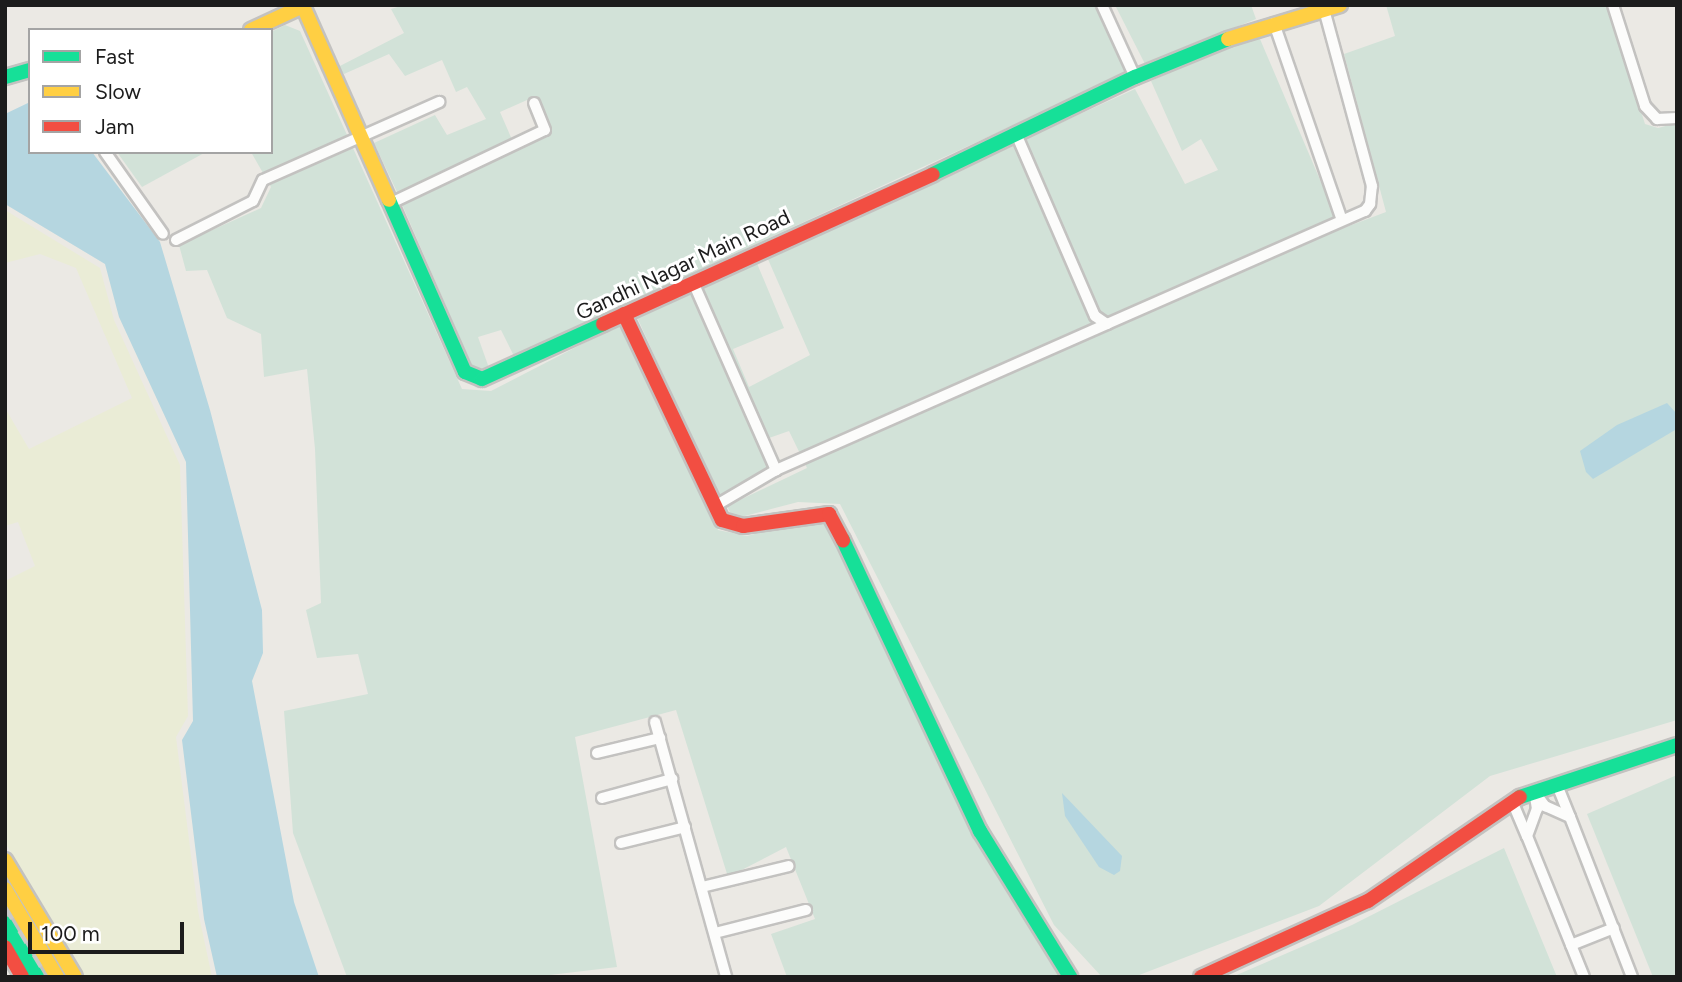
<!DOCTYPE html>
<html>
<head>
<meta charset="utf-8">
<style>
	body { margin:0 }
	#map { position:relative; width:1682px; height:982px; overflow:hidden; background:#ebe9e4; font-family:Figtree,sans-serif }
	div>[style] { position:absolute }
	.farmland>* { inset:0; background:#eaecd6 }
	.wetland>* { inset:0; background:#d2e2d8 }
	.water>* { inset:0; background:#b5d6e0 }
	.roads { filter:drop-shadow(2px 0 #c3c2c0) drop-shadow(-2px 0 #c3c2c0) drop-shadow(0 2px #c3c2c0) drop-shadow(0 -2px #c3c2c0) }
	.street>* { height:10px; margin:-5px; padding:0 5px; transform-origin:5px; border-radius:5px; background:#fcfcfb }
	.fast>* { height:14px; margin:-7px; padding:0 7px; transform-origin:7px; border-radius:7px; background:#16e098 }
	.slow>* { height:14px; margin:-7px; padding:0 7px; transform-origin:7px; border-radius:7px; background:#ffcf43 }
	.jam>* { height:14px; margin:-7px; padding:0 7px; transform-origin:7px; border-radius:7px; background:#f24e42 }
	.rail>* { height:3.5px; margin-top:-1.75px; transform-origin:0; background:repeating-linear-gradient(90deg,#c9c9c8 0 14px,transparent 0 28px) }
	span { translate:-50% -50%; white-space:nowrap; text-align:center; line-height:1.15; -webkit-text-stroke:6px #fff; paint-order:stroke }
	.street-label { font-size:21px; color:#1c1c1c }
	.frame { position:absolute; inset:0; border:7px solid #1c1c1c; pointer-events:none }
	.legend { position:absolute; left:28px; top:28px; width:245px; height:126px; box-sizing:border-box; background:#fff; border:2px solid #a4a4a4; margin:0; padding:9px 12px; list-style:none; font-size:21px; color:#1c1c1c }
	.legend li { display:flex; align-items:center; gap:14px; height:35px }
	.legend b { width:35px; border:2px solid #a4a4a4 }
	.scale { position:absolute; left:28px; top:922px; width:156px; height:32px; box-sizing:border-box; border:4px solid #1c1c1c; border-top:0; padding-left:9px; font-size:21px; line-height:24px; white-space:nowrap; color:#1c1c1c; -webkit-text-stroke:5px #fff; paint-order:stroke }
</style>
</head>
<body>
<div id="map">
	<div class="farmland">
		<i style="clip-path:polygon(5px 210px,100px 268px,114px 320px,180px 465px,188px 716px,176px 737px,198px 911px,212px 977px,81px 977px,5px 842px,5px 581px,35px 566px,18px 522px,5px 526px,5px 408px,29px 449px,132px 398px,76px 268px,40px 254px,5px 263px)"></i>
	</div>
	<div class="wetland">
		<i style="clip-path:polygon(404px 5px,1095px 5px,1126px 73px,514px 356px,501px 330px,478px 337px,489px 368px,480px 372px,471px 364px,401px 202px,542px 136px,527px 100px,500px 112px,513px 142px,398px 194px,374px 143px,435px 115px,447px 135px,486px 119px,467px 87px,456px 92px,442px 60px,405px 76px,389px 54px,344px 74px,338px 67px,404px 33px,391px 9px)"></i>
		<i style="clip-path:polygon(1115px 5px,1251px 5px,1256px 19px,1145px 64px)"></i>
		<i style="clip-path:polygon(1386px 5px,1607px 5px,1645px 124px,1658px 128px,1677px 123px,1677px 720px,1490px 776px,1319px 906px,1134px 977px,1102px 977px,1054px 925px,840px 504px,798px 502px,733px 519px,727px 506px,807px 468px,789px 431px,769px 438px,780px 461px,718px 497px,637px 317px,756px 261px,784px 328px,733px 349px,749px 387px,810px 355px,767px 257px,1135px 89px,1185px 184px,1218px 170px,1201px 139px,1182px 151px,1151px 81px,1257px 32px,1341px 229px,1386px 212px,1344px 54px,1395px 36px)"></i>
		<i style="clip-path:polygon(285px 25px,300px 31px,462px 389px,491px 391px,619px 325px,718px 530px,747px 536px,815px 518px,828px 521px,976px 839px,1060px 977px,787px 977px,771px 934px,815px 919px,786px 847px,728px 877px,676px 710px,575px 737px,617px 967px,533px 977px,347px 977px,293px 833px,284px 711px,368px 694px,358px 654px,317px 658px,306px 610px,321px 603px,315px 449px,307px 369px,264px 377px,261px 334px,227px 318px,207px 270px,186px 271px,179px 245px,261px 208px,271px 187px,251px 152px,271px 152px,271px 32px)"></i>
		<i style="clip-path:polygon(117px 152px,206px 152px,142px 187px)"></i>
		<i style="clip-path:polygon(1677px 775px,1677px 977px,1653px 977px,1587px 814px)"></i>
		<i style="clip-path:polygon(1504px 848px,1557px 977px,1232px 977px,1352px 925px)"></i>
	</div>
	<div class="water">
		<i style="clip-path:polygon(30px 102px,30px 152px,92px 152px,160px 242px,210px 410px,262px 610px,263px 653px,252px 681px,294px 902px,319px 977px,217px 977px,204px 919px,182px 740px,193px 721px,186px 462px,119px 317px,105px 264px,5px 204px,5px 114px)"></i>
		<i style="clip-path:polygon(1667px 403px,1677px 414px,1675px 430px,1593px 479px,1586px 472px,1580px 451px,1617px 425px)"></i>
		<i style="clip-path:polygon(1062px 793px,1122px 856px,1120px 871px,1114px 875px,1099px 867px,1065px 816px)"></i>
	</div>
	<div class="roads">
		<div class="street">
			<i style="left:1102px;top:5px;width:79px;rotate:65.4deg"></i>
			<i style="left:1613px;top:5px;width:106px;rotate:72.4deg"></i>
			<i style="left:1645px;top:106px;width:18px;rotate:47deg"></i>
			<i style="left:1657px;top:119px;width:20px;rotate:-3deg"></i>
			<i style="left:1274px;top:23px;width:208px;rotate:71deg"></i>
			<i style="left:1017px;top:136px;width:196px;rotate:66.6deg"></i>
			<i style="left:1095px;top:316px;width:14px;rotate:34deg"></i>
			<i style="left:1107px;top:324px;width:282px;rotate:-23.7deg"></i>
			<i style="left:1365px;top:211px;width:9px;rotate:-54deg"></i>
			<i style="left:1370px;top:204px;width:18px;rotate:-84deg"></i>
			<i style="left:1372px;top:186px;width:187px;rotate:-105.2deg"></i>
			<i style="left:105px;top:152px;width:100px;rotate:54.7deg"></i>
			<i style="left:391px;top:203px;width:170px;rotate:-25.4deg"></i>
			<i style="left:545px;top:130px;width:29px;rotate:-112deg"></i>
			<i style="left:176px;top:240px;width:86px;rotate:-26.9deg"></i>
			<i style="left:253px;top:201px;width:23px;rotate:-65deg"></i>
			<i style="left:263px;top:180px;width:193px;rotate:-23.9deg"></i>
			<i style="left:693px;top:282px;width:206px;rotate:66.2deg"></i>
			<i style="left:715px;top:506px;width:71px;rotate:-30.5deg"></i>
			<i style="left:776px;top:470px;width:362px;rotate:-23.8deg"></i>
			<i style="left:655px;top:722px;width:265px;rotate:74.4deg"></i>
			<i style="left:597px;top:753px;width:65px;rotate:-13.4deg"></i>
			<i style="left:602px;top:798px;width:73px;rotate:-15.2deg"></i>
			<i style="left:1512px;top:801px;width:38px;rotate:67deg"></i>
			<i style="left:1527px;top:836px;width:29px;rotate:-70deg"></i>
			<i style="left:1537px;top:809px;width:18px;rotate:-99deg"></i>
			<i style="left:1534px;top:791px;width:19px;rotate:54deg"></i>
			<i style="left:1545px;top:806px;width:27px;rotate:24deg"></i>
			<i style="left:1570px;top:817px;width:35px;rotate:-112deg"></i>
			<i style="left:1570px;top:817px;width:172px;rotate:68.8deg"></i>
			<i style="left:1527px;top:836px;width:152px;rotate:68deg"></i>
			<i style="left:621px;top:843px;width:66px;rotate:-14deg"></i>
			<i style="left:702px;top:887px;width:89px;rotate:-13.6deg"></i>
			<i style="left:715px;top:933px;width:94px;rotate:-14.2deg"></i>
			<i style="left:1571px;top:945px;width:46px;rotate:-21.6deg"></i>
		</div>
		<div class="fast">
			<i style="left:5px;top:77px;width:26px;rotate:-16deg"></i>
			<i style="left:933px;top:174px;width:224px;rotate:-25.7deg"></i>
			<i style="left:1135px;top:77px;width:100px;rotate:-22.2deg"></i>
			<i style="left:389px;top:200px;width:188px;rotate:66.2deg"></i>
			<i style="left:465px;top:372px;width:18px;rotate:22deg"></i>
			<i style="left:482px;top:379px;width:133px;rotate:-24.4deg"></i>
			<i style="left:843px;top:540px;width:322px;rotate:64.8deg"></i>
			<i style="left:980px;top:831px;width:172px;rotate:58.3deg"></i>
			<i style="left:1520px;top:797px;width:165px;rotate:-18.3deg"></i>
			<i style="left:5px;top:923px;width:63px;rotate:59.3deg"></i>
		</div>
		<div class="slow">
			<i style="left:251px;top:30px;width:57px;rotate:-24.8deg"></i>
			<i style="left:303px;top:6px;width:212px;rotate:66.1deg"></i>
			<i style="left:1228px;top:39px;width:117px;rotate:-16.9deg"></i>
			<i style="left:5px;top:860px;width:136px;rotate:59.1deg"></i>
			<i style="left:5px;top:889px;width:102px;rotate:59.4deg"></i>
		</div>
		<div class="jam">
			<i style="left:624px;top:314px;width:228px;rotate:64.6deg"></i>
			<i style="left:722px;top:520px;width:22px;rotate:16deg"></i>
			<i style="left:743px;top:526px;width:87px;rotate:-7.9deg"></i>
			<i style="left:829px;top:514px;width:30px;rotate:62deg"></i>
			<i style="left:603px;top:324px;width:362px;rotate:-24.4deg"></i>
			<i style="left:5px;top:947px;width:34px;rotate:60deg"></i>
			<i style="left:1201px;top:977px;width:183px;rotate:-24.5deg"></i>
			<i style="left:1368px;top:901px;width:184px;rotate:-34.4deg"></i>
		</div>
	</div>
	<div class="rail">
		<i style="left:5px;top:907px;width:82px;rotate:59deg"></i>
	</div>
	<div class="street-label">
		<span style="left:683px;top:265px;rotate:-25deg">Gandhi Nagar Main Road</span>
	</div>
	<div class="frame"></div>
	<ul class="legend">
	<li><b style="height:9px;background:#16e098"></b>Fast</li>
	<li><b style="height:9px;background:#ffcf43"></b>Slow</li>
	<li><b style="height:9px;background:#f24e42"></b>Jam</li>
	</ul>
	<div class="scale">100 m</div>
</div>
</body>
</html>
